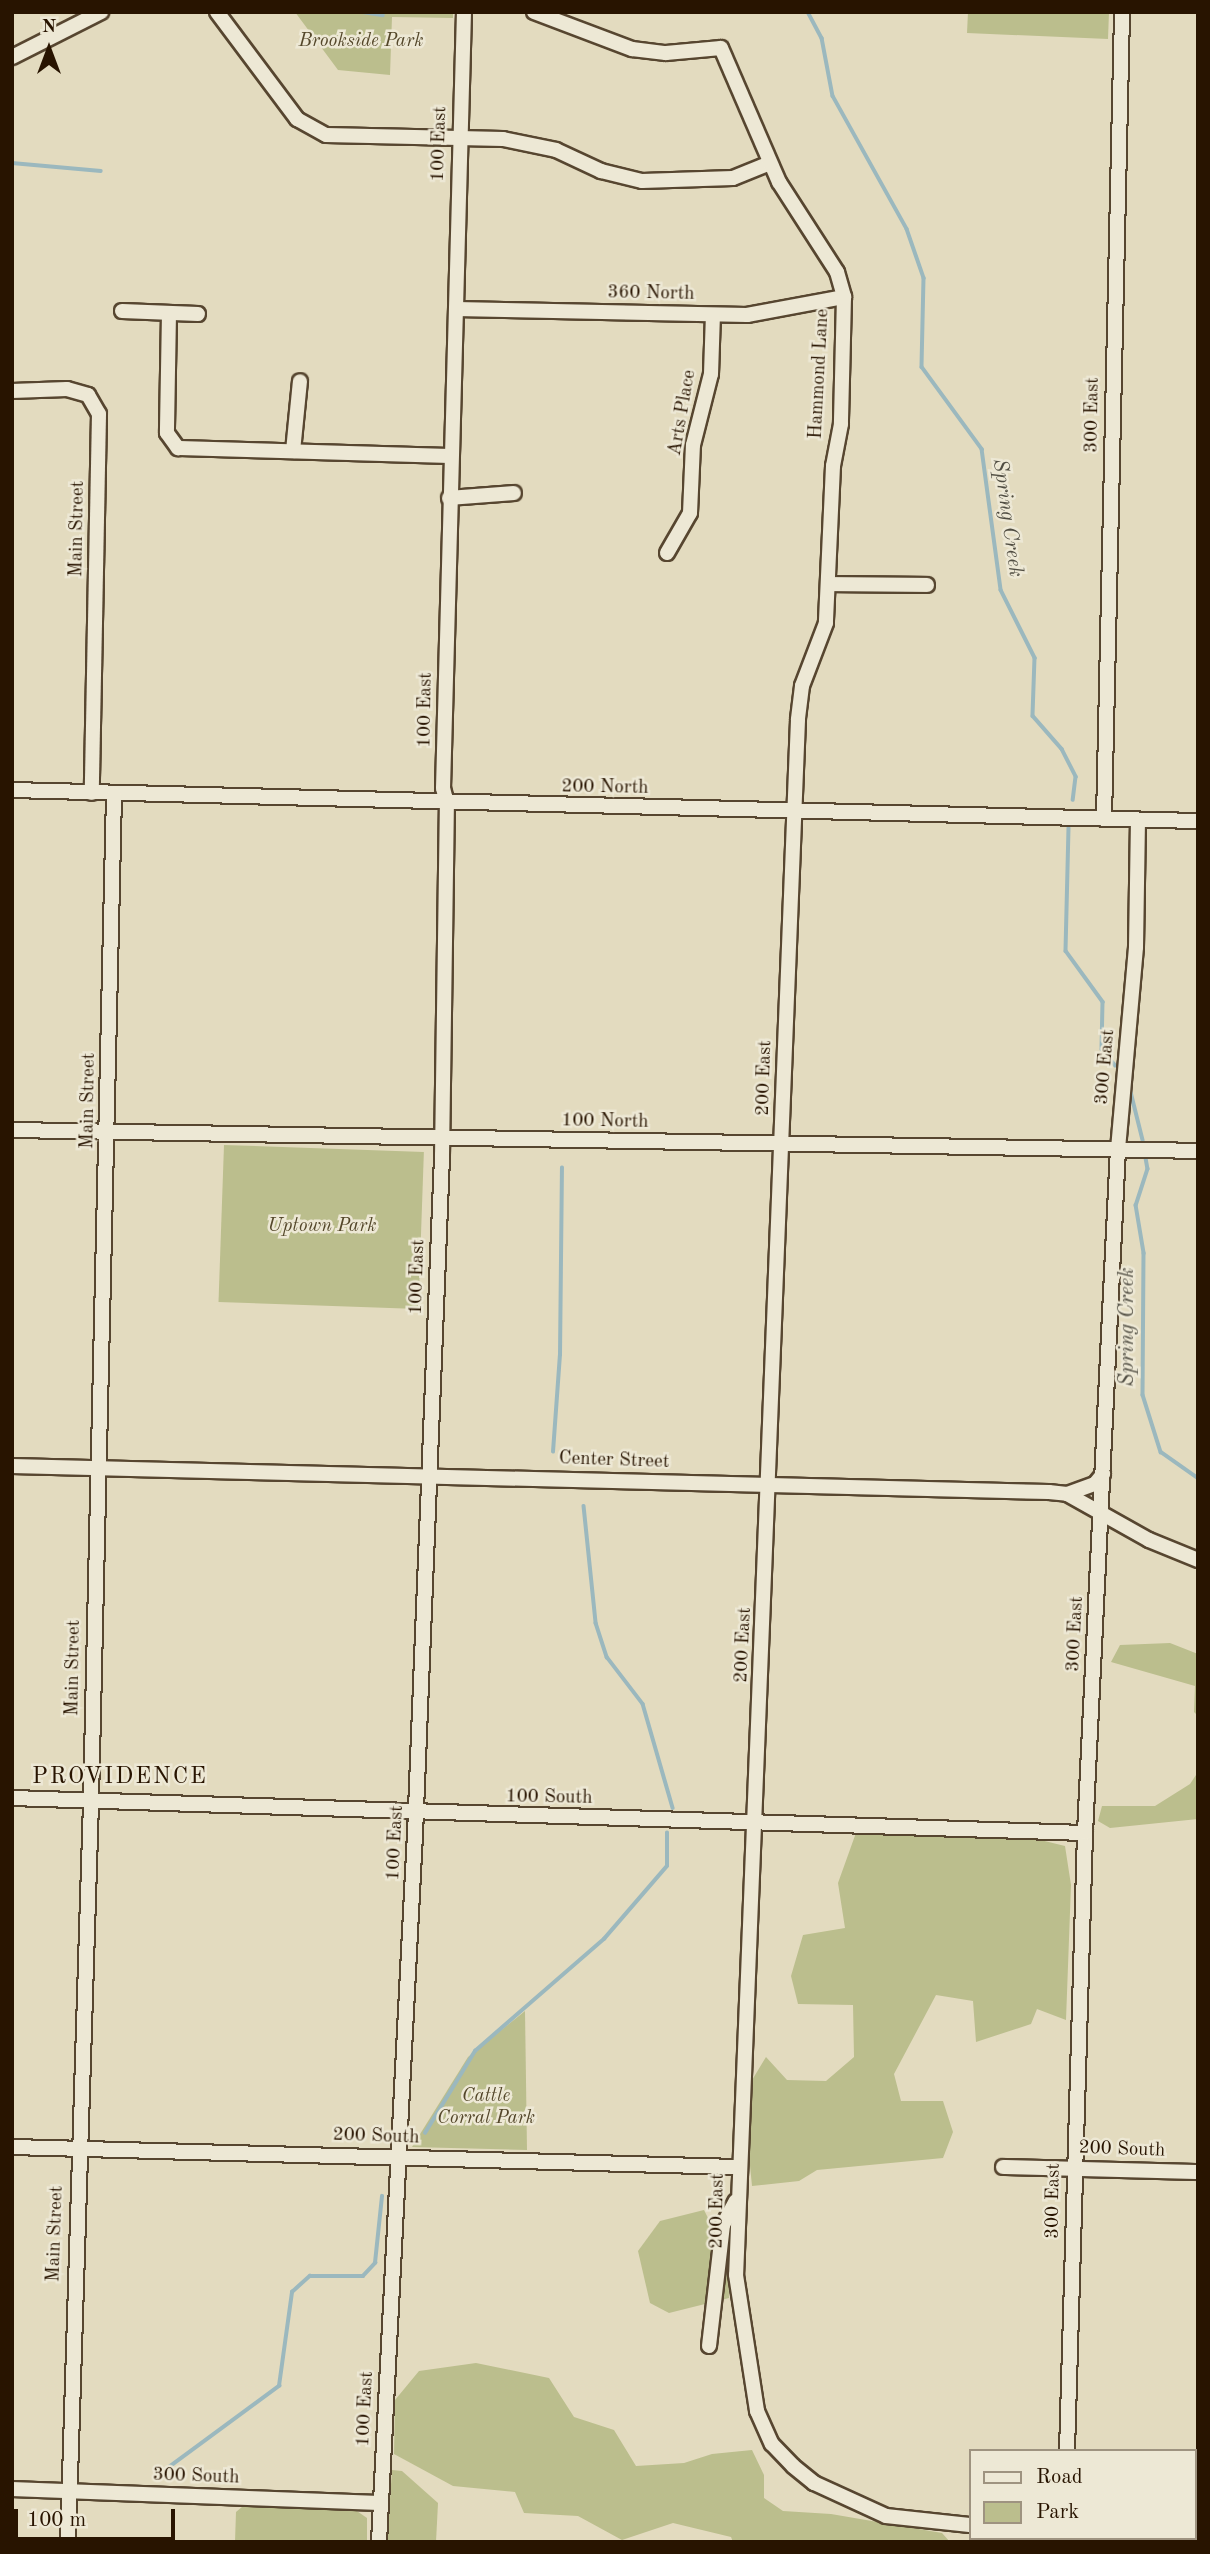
<!DOCTYPE html>
<html>
<head>
<meta charset="utf-8">
<style>
	body { margin:0 }
	#map { position:relative; width:1210px; height:2554px; overflow:hidden; background:#e3dbbf; font-family:"Old Standard TT",serif }
	div>[style] { position:absolute }
	.green>* { inset:0; background:#bbbe8d; transform-origin:0 0 }
	.stream>* { height:3.5px; margin:-1.75px; padding:0 1.75px; transform-origin:1.75px; border-radius:1.75px; background:#9bb8be }
	.roads { filter:drop-shadow(2px 0 #574630) drop-shadow(-2px 0 #574630) drop-shadow(0 2px #574630) drop-shadow(0 -2px #574630) }
	.minor>* { height:14px; margin:-7px; padding:0 7px; transform-origin:7px; border-radius:7px; background:#ede8d5 }
	span { translate:-50% -50%; white-space:nowrap; text-align:center; line-height:1.15; -webkit-text-stroke:5px #ede8d5; paint-order:stroke }
	.park-label { font-size:19px; color:#54472a; font-style:italic }
	.street-label { font-size:19px; color:#281400 }
	.water-label { font-size:21px; color:#504d42; font-style:italic }
	.quarter-label { font-size:23px; color:#281400; letter-spacing:2px }
	.frame { position:absolute; inset:0; border:14px solid #281400; pointer-events:none }
	.legend { position:absolute; left:969px; top:2449px; width:228px; height:91px; box-sizing:border-box; background:#ede8d5; border:2px solid #9e9380; margin:0; padding:9px 12px; list-style:none; font-size:21px; color:#281400 }
	.legend li { display:flex; align-items:center; gap:14px; height:35px }
	.legend b { width:35px; border:2px solid #9e9380 }
	.north { position:absolute; left:14px; top:14px; width:70px; height:70px; -webkit-text-stroke:5px #ede8d5; paint-order:stroke; rotate:0deg; font-size:19px; font-weight:700; line-height:28px; text-align:center; color:#281400 }
	.north::after { content:''; display:block; margin:auto; width:24px; height:32px; background:#281400; clip-path:polygon(50% 0,100% 100%,50% 72%,0 100%) }
	.scale { position:absolute; left:14px; top:2509px; width:161px; height:32px; box-sizing:border-box; border:4px solid #281400; border-top:0; padding-left:9px; font-size:21px; line-height:24px; white-space:nowrap; color:#281400; -webkit-text-stroke:5px #ede8d5; paint-order:stroke }
</style>
</head>
<body>
<div id="map">
	<div class="green">
		<i style="clip-path:polygon(295px 12px,453px 12px,453px 18px,392px 17px,390px 75px,338px 70px)"></i>
		<i style="clip-path:polygon(968px 12px,1109px 12px,1108px 39px,967px 33px)"></i>
		<i style="left:224px;top:1145px;width:200px;height:157px;rotate:2deg"></i>
		<i style="clip-path:polygon(1170px 1643px,1198px 1654px,1198px 1716px,1194px 1712px,1195px 1686px,1111px 1662px,1120px 1645px)"></i>
		<i style="clip-path:polygon(1198px 1772px,1198px 1819px,1110px 1828px,1098px 1821px,1102px 1806px,1155px 1806px,1190px 1784px)"></i>
		<i style="clip-path:polygon(857px 1830px,1016px 1834px,1065px 1846px,1071px 1885px,1066px 2020px,1037px 2009px,1031px 2024px,976px 2042px,973px 2001px,936px 1995px,894px 2074px,901px 2101px,943px 2101px,953px 2132px,943px 2158px,817px 2170px,799px 2181px,752px 2186px,743px 2095px,766px 2057px,787px 2080px,826px 2081px,854px 2057px,853px 2005px,798px 2004px,791px 1976px,803px 1935px,845px 1928px,838px 1883px)"></i>
		<i style="clip-path:polygon(525px 2011px,527px 2150px,412px 2147px,468px 2057px)"></i>
		<i style="clip-path:polygon(704px 2210px,728px 2258px,729px 2298px,669px 2313px,650px 2303px,638px 2251px,660px 2221px)"></i>
		<i style="clip-path:polygon(476px 2363px,549px 2378px,574px 2417px,614px 2430px,636px 2466px,684px 2463px,712px 2454px,752px 2450px,764px 2475px,764px 2498px,783px 2511px,831px 2514px,942px 2533px,950px 2542px,733px 2542px,731px 2537px,673px 2523px,622px 2540px,578px 2516px,524px 2513px,515px 2492px,453px 2486px,394px 2454px,395px 2400px,419px 2371px)"></i>
		<i style="clip-path:polygon(392px 2470px,402px 2471px,438px 2503px,436px 2542px,387px 2542px)"></i>
		<i style="clip-path:polygon(249px 2501px,351px 2507px,367px 2518px,367px 2542px,235px 2542px,236px 2512px)"></i>
		<i style="left:988px;top:2538px;width:65px;height:5px"></i>
	</div>
	<div class="stream">
		<i style="left:363px;top:12px;width:20px;rotate:9deg"></i>
		<i style="left:808px;top:12px;width:30px;rotate:62deg"></i>
		<i style="left:822px;top:38px;width:59px;rotate:79.3deg"></i>
		<i style="left:833px;top:96px;width:152px;rotate:60.9deg"></i>
		<i style="left:907px;top:229px;width:52px;rotate:70.9deg"></i>
		<i style="left:924px;top:278px;width:89px;rotate:91.3deg"></i>
		<i style="left:922px;top:367px;width:102px;rotate:53.8deg"></i>
		<i style="left:982px;top:449px;width:142px;rotate:82.3deg"></i>
		<i style="left:1001px;top:590px;width:76px;rotate:63.4deg"></i>
		<i style="left:1035px;top:658px;width:58px;rotate:92deg"></i>
		<i style="left:1033px;top:716px;width:44px;rotate:48.7deg"></i>
		<i style="left:1062px;top:749px;width:31px;rotate:63deg"></i>
		<i style="left:1076px;top:777px;width:23px;rotate:97deg"></i>
		<i style="left:12px;top:163px;width:89px;rotate:5.1deg"></i>
		<i style="left:1069px;top:828px;width:123px;rotate:91.4deg"></i>
		<i style="left:1066px;top:951px;width:63px;rotate:54deg"></i>
		<i style="left:1103px;top:1002px;width:47px;rotate:91.2deg"></i>
		<i style="left:1102px;top:1049px;width:21px;rotate:51deg"></i>
		<i style="left:1129px;top:1084px;width:58px;rotate:76deg"></i>
		<i style="left:1146px;top:1158px;width:11px;rotate:80deg"></i>
		<i style="left:1148px;top:1169px;width:38px;rotate:108deg"></i>
		<i style="left:1136px;top:1205px;width:49px;rotate:80.5deg"></i>
		<i style="left:1144px;top:1253px;width:142px;rotate:90.4deg"></i>
		<i style="left:1143px;top:1395px;width:60px;rotate:72.5deg"></i>
		<i style="left:1161px;top:1452px;width:45px;rotate:35.1deg"></i>
		<i style="left:553px;top:1452px;width:97px;rotate:-85.9deg"></i>
		<i style="left:560px;top:1355px;width:187px;rotate:-89.4deg"></i>
		<i style="left:584px;top:1506px;width:118px;rotate:84.1deg"></i>
		<i style="left:596px;top:1623px;width:36px;rotate:72deg"></i>
		<i style="left:607px;top:1657px;width:59px;rotate:52.5deg"></i>
		<i style="left:643px;top:1704px;width:108px;rotate:73.9deg"></i>
		<i style="left:425px;top:2133px;width:96px;rotate:-58.6deg"></i>
		<i style="left:475px;top:2051px;width:171px;rotate:-41deg"></i>
		<i style="left:604px;top:1939px;width:96px;rotate:-49.2deg"></i>
		<i style="left:667px;top:1866px;width:33px;rotate:-90deg"></i>
		<i style="left:165px;top:2470px;width:142px;rotate:-36.4deg"></i>
		<i style="left:279px;top:2386px;width:95px;rotate:-82.1deg"></i>
		<i style="left:292px;top:2292px;width:24px;rotate:-42deg"></i>
		<i style="left:310px;top:2276px;width:53px"></i>
		<i style="left:363px;top:2276px;width:18px;rotate:-47deg"></i>
		<i style="left:375px;top:2263px;width:67px;rotate:-84deg"></i>
	</div>
	<div class="roads">
		<div class="minor">
			<i style="left:217px;top:12px;width:134px;rotate:53.2deg"></i>
			<i style="left:297px;top:119px;width:33px;rotate:29deg"></i>
			<i style="left:326px;top:135px;width:177px;rotate:1.3deg"></i>
			<i style="left:503px;top:139px;width:54px;rotate:11.7deg"></i>
			<i style="left:556px;top:150px;width:50px;rotate:25deg"></i>
			<i style="left:601px;top:171px;width:42px;rotate:13.7deg"></i>
			<i style="left:642px;top:181px;width:91px;rotate:-1.9deg"></i>
			<i style="left:733px;top:178px;width:40px;rotate:-22deg"></i>
			<i style="left:534px;top:12px;width:105px;rotate:20.7deg"></i>
			<i style="left:632px;top:49px;width:34px;rotate:7deg"></i>
			<i style="left:666px;top:53px;width:55px;rotate:-5.2deg"></i>
			<i style="left:721px;top:48px;width:146px;rotate:66.6deg"></i>
			<i style="left:779px;top:182px;width:107px;rotate:57.2deg"></i>
			<i style="left:837px;top:272px;width:26px;rotate:74deg"></i>
			<i style="left:844px;top:297px;width:127px;rotate:91.4deg"></i>
			<i style="left:841px;top:424px;width:43px;rotate:100.8deg"></i>
			<i style="left:833px;top:466px;width:157px;rotate:92.6deg"></i>
			<i style="left:826px;top:623px;width:67px;rotate:110.9deg"></i>
			<i style="left:802px;top:686px;width:34px;rotate:97deg"></i>
			<i style="left:798px;top:720px;width:1556px;rotate:92.28deg"></i>
			<i style="left:736px;top:2275px;width:138px;rotate:81.2deg"></i>
			<i style="left:757px;top:2411px;width:36px;rotate:66deg"></i>
			<i style="left:772px;top:2444px;width:30px;rotate:46deg"></i>
			<i style="left:793px;top:2466px;width:27px;rotate:39deg"></i>
			<i style="left:814px;top:2483px;width:79px;rotate:24.6deg"></i>
			<i style="left:886px;top:2516px;width:84px;rotate:6.1deg"></i>
			<i style="left:12px;top:57px;width:100px;rotate:-26.8deg"></i>
			<i style="left:456px;top:309px;width:291px;rotate:1.2deg"></i>
			<i style="left:747px;top:315px;width:99px;rotate:-10.5deg"></i>
			<i style="left:122px;top:311px;width:76px;rotate:2.3deg"></i>
			<i style="left:169px;top:313px;width:120px;rotate:91deg"></i>
			<i style="left:167px;top:433px;width:19px;rotate:54deg"></i>
			<i style="left:178px;top:448px;width:273px;rotate:1.7deg"></i>
			<i style="left:12px;top:391px;width:55px;rotate:-2.1deg"></i>
			<i style="left:67px;top:389px;width:22px;rotate:16deg"></i>
			<i style="left:88px;top:395px;width:22px;rotate:60deg"></i>
			<i style="left:99px;top:414px;width:379px;rotate:91.1deg"></i>
			<i style="left:293px;top:451px;width:70px;rotate:-84.3deg"></i>
			<i style="left:449px;top:498px;width:65px;rotate:-4.4deg"></i>
			<i style="left:667px;top:553px;width:46px;rotate:-60.1deg"></i>
			<i style="left:690px;top:513px;width:68px;rotate:-87.5deg"></i>
			<i style="left:693px;top:445px;width:73px;rotate:-75.8deg"></i>
			<i style="left:711px;top:374px;width:59px;rotate:-88.1deg"></i>
			<i style="left:830px;top:584px;width:97px;rotate:0.6deg"></i>
			<i style="left:12px;top:790px;width:1186px;rotate:1.5deg"></i>
			<i style="left:1104px;top:819px;width:807px;rotate:-88.72deg"></i>
			<i style="left:12px;top:1130px;width:1186px;rotate:1.01deg"></i>
			<i style="left:12px;top:1466px;width:1037px;rotate:1.44deg"></i>
			<i style="left:1049px;top:1492px;width:18px;rotate:6deg"></i>
			<i style="left:1067px;top:1494px;width:94px;rotate:29.3deg"></i>
			<i style="left:1149px;top:1540px;width:53px;rotate:22.2deg"></i>
			<i style="left:1067px;top:1494px;width:30px;rotate:-20deg"></i>
			<i style="left:1095px;top:1484px;width:13px;rotate:-51deg"></i>
			<i style="left:12px;top:1798px;width:1074px;rotate:1.87deg"></i>
			<i style="left:12px;top:2147px;width:727px;rotate:1.58deg"></i>
			<i style="left:1003px;top:2167px;width:195px;rotate:1.5deg"></i>
			<i style="left:709px;top:2346px;width:122px;rotate:-83.4deg"></i>
			<i style="left:723px;top:2225px;width:27px;rotate:-62deg"></i>
			<i style="left:1067px;top:2451px;width:618px;rotate:-88.33deg"></i>
			<i style="left:1085px;top:1833px;width:685px;rotate:-87.24deg"></i>
			<i style="left:1118px;top:1149px;width:203px;rotate:-84.9deg"></i>
			<i style="left:1136px;top:947px;width:127px;rotate:-89.1deg"></i>
			<i style="left:12px;top:2489px;width:367px;rotate:2.2deg"></i>
			<i style="left:1194px;top:2536px;width:4px"></i>
			<i style="left:68px;top:2542px;width:741px;rotate:-88.22deg"></i>
			<i style="left:91px;top:1801px;width:1007px;rotate:-88.69deg"></i>
			<i style="left:379px;top:2542px;width:708px;rotate:-87.09deg"></i>
			<i style="left:415px;top:1835px;width:680px;rotate:-87.72deg"></i>
			<i style="left:442px;top:1156px;width:352px;rotate:-89.2deg"></i>
			<i style="left:447px;top:804px;width:16px;rotate:-104deg"></i>
			<i style="left:443px;top:788px;width:776px;rotate:-88.45deg"></i>
			<i style="left:1170px;top:2542px;width:4px;rotate:-90deg"></i>
		</div>
	</div>
	<div class="park-label">
		<span style="left:361px;top:42px">Brookside Park</span>
		<span style="left:322px;top:1227px">Uptown Park</span>
		<span style="left:486px;top:2108px">Cattle<br>Corral Park</span>
	</div>
	<div class="street-label">
		<span style="left:440px;top:144px;rotate:-88deg">100 East</span>
		<span style="left:651px;top:294px;rotate:1deg">360 North</span>
		<span style="left:820px;top:374px;rotate:-87deg">Hammond Lane</span>
		<span style="left:683px;top:413px;rotate:-80deg">Arts Place</span>
		<span style="left:1093px;top:415px;rotate:-89deg">300 East</span>
		<span style="left:78px;top:529px;rotate:-89deg">Main Street</span>
		<span style="left:426px;top:710px;rotate:-89deg">100 East</span>
		<span style="left:605px;top:788px;rotate:1deg">200 North</span>
		<span style="left:1106px;top:1067px;rotate:-85deg">300 East</span>
		<span style="left:765px;top:1078px;rotate:-88deg">200 East</span>
		<span style="left:89px;top:1101px;rotate:-89deg">Main Street</span>
		<span style="left:605px;top:1122px;rotate:1deg">100 North</span>
		<span style="left:418px;top:1277px;rotate:-88deg">100 East</span>
		<span style="left:614px;top:1461px;rotate:2deg">Center Street</span>
		<span style="left:1076px;top:1634px;rotate:-87deg">300 East</span>
		<span style="left:744px;top:1645px;rotate:-87deg">200 East</span>
		<span style="left:74px;top:1668px;rotate:-89deg">Main Street</span>
		<span style="left:549px;top:1798px;rotate:1deg">100 South</span>
		<span style="left:396px;top:1843px;rotate:-87deg">100 East</span>
		<span style="left:376px;top:2137px;rotate:2deg">200 South</span>
		<span style="left:1122px;top:2150px;rotate:2deg">200 South</span>
		<span style="left:1054px;top:2201px;rotate:-89deg">300 East</span>
		<span style="left:718px;top:2211px;rotate:-89deg">200 East</span>
		<span style="left:56px;top:2234px;rotate:-88deg">Main Street</span>
		<span style="left:366px;top:2409px;rotate:-87deg">100 East</span>
		<span style="left:196px;top:2477px;rotate:2deg">300 South</span>
	</div>
	<div class="water-label">
		<span style="left:1007px;top:518px;rotate:82deg">Spring Creek</span>
		<span style="left:1128px;top:1327px;rotate:-90deg">Spring Creek</span>
	</div>
	<div class="quarter-label">
		<span style="left:120px;top:1777px">PROVIDENCE</span>
	</div>
	<div class="frame"></div>
	<ul class="legend">
	<li><b style="height:9px;background:#ede8d5"></b>Road</li>
	<li><b style="height:19px;background:#bbbe8d"></b>Park</li>
	</ul>
	<div class="north">N</div>
	<div class="scale">100 m</div>
</div>
</body>
</html>
